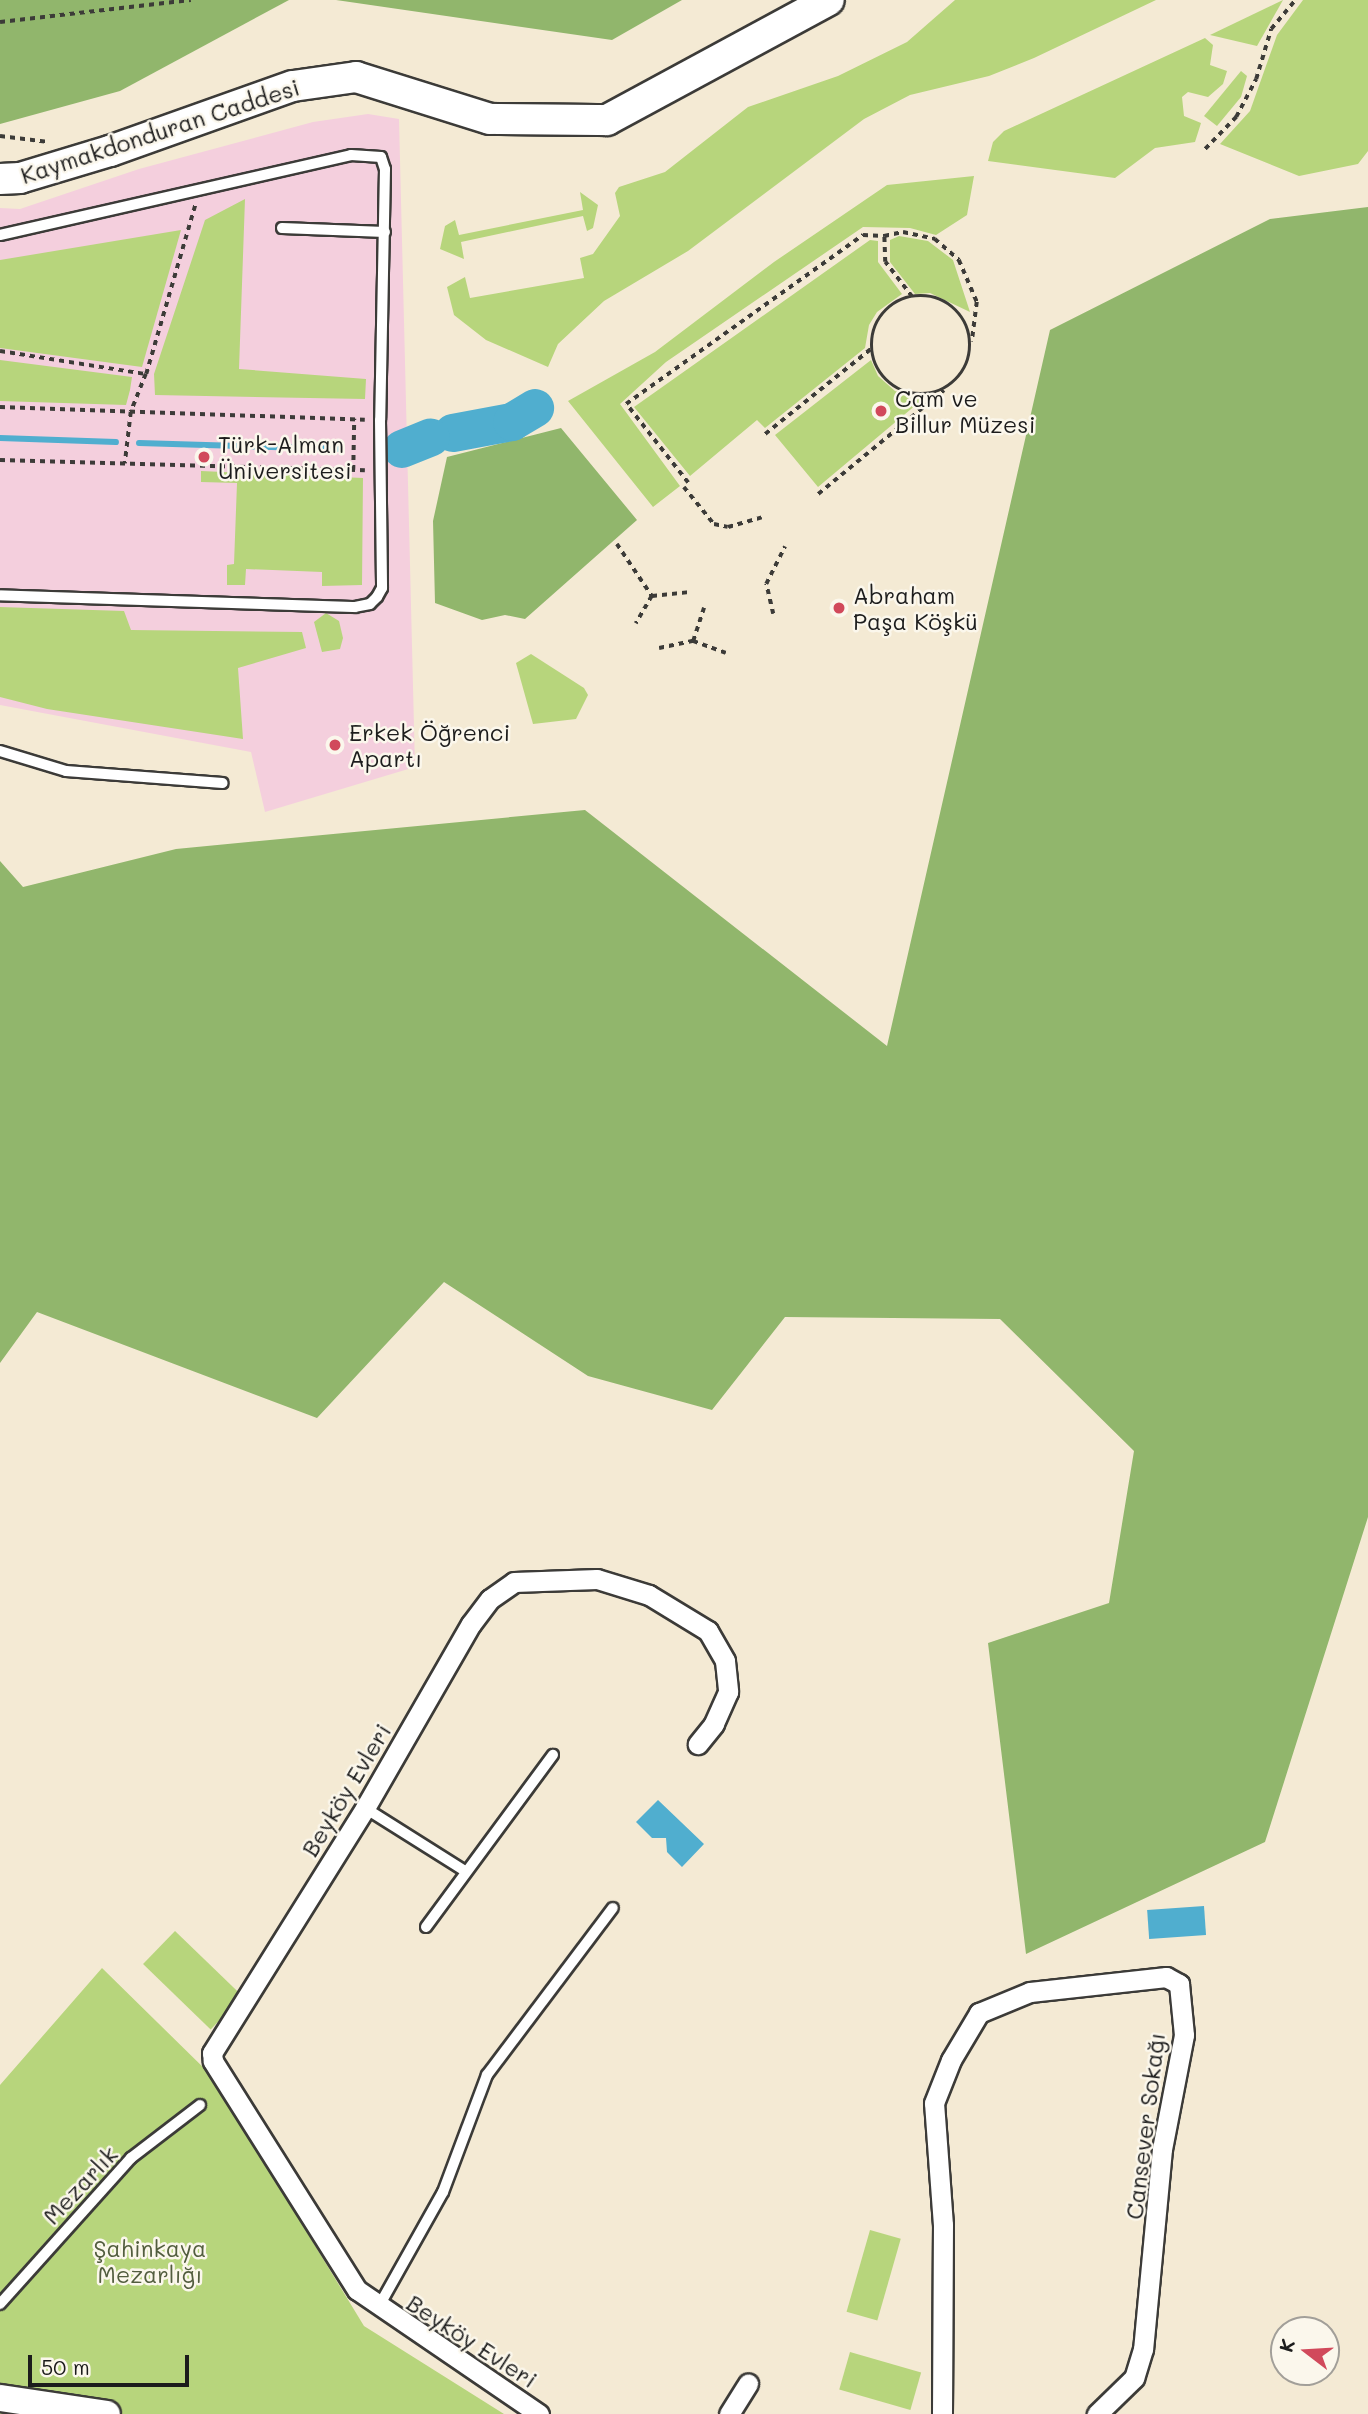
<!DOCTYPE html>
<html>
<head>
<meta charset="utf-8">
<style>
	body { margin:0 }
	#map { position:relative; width:1368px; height:2414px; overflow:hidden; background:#f4ead4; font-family:Mali,sans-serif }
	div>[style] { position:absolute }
	.built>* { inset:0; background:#f4cfdd }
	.green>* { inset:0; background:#b7d57c; transform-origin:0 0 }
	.forest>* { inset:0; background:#91b66c }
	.water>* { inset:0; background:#50aecf; transform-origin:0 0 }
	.stream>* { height:6px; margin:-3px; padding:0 3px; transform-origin:3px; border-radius:3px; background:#50aecf }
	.river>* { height:38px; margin:-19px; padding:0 19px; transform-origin:19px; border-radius:19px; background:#50aecf }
	.path>* { height:3.5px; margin-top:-1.75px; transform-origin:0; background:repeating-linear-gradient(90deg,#3c3b38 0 5px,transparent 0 10px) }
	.path>.ring { margin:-1.75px; padding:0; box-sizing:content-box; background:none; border:3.5px solid #3c3b38; border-radius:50% }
	.roads { filter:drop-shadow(2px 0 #3c3b38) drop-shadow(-2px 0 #3c3b38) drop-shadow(0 2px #3c3b38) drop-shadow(0 -2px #3c3b38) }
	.lane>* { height:10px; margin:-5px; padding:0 5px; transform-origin:5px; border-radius:5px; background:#fff }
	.street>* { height:19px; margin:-9.5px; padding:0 9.5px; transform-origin:9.5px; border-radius:9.5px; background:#fff }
	.secondary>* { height:26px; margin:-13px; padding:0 13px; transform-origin:13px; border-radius:13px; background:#fff }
	.primary>* { height:30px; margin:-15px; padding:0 15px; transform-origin:15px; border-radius:15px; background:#fff }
	.dots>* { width:19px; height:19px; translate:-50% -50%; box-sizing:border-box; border:4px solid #fbf7ec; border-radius:50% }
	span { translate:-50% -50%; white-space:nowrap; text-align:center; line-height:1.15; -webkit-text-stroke:5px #fbf7ec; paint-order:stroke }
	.street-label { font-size:23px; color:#1c1c1c }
	.poi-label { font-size:23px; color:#1c1c1c }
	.left { translate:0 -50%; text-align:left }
	.park-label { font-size:23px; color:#525d3e }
	.north { position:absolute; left:1270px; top:2316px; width:70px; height:70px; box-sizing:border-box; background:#fbf7ec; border:2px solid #a29f99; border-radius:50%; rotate:287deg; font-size:19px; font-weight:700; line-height:28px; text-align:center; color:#1c1c1c }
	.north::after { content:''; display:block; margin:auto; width:24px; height:32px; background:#d1495b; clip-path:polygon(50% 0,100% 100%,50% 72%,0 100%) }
	.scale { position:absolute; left:28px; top:2355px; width:161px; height:32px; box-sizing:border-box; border:4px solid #1c1c1c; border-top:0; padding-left:9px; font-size:21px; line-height:24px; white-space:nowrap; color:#1c1c1c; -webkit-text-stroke:5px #fbf7ec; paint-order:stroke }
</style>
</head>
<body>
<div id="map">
	<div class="built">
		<i style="clip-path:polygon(368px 114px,399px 119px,415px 767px,265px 812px,251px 752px,0 705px,0 208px,20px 209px,139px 169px,313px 122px)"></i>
	</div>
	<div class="green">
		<i style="clip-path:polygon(955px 0,1156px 0,1034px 58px,989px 76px,910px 95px,864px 119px,688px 251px,604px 301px,558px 344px,548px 367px,486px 340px,454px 315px,447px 287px,465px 277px,470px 298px,584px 278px,580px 258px,593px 254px,620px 216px,615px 193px,619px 187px,665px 172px,748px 107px,838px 76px,907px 42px)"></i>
		<i style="clip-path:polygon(1283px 0,1257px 46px,1210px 35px)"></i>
		<i style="clip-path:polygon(1303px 0,1368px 0,1368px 151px,1358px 164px,1299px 176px,1220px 144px,1250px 111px,1277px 35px)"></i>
		<i style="clip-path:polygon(1205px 38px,1213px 45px,1210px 65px,1227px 71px,1223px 84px,1208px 97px,1188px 92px,1182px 97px,1184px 116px,1201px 123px,1195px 142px,1155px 148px,1115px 178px,988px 161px,993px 142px,1004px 131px)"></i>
		<i style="clip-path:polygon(1241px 71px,1247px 76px,1241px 97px,1217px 126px,1204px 116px)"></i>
		<i style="clip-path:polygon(974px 176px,967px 215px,936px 235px,910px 228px,863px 227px,666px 362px,620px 404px,680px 486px,653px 507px,568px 401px,655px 352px,774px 262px,887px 185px)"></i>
		<i style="clip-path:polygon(580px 192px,598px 205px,593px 228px,587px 231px,583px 216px,461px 242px,464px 259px,440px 249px,445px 226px,455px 220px,459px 235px,583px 210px)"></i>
		<i style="clip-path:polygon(245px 199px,239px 369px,366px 379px,365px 399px,155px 395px,154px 374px,205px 220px)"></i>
		<i style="clip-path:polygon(181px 230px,142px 367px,0 348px,0 260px)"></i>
		<i style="clip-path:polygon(899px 236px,928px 241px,953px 260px,970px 312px,930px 293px,915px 294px,890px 262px,890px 240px)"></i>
		<i style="clip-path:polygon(870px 240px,878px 241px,878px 262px,902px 294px,877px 312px,869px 325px,865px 348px,765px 428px,757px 420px,690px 476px,634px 407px)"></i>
		<i style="clip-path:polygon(0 360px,132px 377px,130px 390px,126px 405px,0 401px)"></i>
		<i style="clip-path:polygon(871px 360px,878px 376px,895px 391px,923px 399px,818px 487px,775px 435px)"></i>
		<i style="clip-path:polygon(201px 471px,363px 478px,362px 585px,322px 586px,322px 572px,246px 569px,245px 585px,227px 585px,227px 565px,234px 564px,237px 483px,201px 482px)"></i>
		<i style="clip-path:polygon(0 607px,124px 611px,131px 630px,302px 632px,306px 648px,238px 668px,243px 739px,47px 709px,0 697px)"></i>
		<i style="clip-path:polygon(326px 613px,339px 621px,343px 638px,340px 649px,322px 652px,314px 622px)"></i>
		<i style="clip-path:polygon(531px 654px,584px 688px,588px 695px,576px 719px,533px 724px,516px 663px)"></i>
		<i style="left:175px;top:1931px;width:94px;height:46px;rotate:44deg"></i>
		<i style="clip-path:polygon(102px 1968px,211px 2075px,364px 2326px,504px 2414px,0 2414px,0 2085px)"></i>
		<i style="left:870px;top:2230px;width:32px;height:85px;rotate:16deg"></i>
		<i style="left:850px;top:2352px;width:74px;height:39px;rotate:16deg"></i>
	</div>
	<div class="forest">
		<i style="clip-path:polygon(0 0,289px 0,120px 91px,0 124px)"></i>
		<i style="clip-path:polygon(336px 0,682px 0,612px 40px)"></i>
		<i style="clip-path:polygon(1368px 207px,1368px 1517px,1265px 1842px,1026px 1954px,988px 1643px,1109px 1603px,1134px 1451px,1000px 1319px,785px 1317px,712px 1410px,588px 1376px,444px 1282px,317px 1418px,37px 1312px,0 1363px,0 861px,23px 887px,176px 849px,585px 810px,887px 1046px,1050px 330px,1270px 219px)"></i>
		<i style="clip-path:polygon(561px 428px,637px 520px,525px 619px,505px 615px,482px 620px,435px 603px,433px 521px,447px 457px)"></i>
	</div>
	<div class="water">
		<i style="clip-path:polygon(658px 1800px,704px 1844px,682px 1867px,667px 1852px,666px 1838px,652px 1838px,636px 1822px)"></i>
		<i style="left:1204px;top:1906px;width:29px;height:57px;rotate:86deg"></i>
	</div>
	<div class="stream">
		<i style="left:0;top:438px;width:116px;rotate:2deg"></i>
		<i style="left:139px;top:443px;width:202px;rotate:1.7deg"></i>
	</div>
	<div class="river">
		<i style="left:453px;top:433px;width:60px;rotate:-10.6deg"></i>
		<i style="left:512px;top:422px;width:27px;rotate:-31deg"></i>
		<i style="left:402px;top:449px;width:31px;rotate:-22deg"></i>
	</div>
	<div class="path">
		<i style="left:0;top:22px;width:192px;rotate:-6.6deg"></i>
		<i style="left:0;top:136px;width:49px;rotate:7deg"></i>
		<i style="left:1205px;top:149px;width:45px;rotate:-45.9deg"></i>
		<i style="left:1236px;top:117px;width:43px;rotate:-62.2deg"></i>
		<i style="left:1256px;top:79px;width:52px;rotate:-73.3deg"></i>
		<i style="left:1271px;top:29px;width:38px;rotate:-50deg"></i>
		<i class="ring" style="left:872px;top:296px;width:94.5px;height:94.5px"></i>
		<i style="left:912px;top:297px;width:44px;rotate:-127.6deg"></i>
		<i style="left:885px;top:262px;width:26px;rotate:-92deg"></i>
		<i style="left:884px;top:236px;width:19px;rotate:-12deg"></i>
		<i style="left:903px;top:232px;width:33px;rotate:12deg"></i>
		<i style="left:935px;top:239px;width:32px;rotate:41deg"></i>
		<i style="left:959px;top:260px;width:46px;rotate:66.8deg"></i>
		<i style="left:977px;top:302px;width:40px;rotate:97.1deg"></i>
		<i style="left:0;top:351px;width:148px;rotate:9deg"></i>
		<i style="left:146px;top:374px;width:41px;rotate:111.5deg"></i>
		<i style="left:131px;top:412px;width:52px;rotate:96.6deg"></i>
		<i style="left:146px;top:374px;width:176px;rotate:-73.8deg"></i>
		<i style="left:0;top:407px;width:365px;rotate:2deg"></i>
		<i style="left:765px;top:434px;width:137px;rotate:-38.8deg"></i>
		<i style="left:0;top:460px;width:365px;rotate:1.6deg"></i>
		<i style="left:353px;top:470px;width:51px;rotate:-88.9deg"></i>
		<i style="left:688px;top:483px;width:100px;rotate:-128.1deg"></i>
		<i style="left:626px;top:404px;width:291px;rotate:-35.5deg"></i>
		<i style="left:863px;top:235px;width:21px;rotate:3deg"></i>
		<i style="left:684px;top:487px;width:48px;rotate:51deg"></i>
		<i style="left:714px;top:524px;width:14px;rotate:12deg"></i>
		<i style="left:728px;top:527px;width:35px;rotate:-16deg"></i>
		<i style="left:818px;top:494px;width:163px;rotate:-39.5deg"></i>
		<i style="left:617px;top:544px;width:63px;rotate:56.1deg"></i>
		<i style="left:652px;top:596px;width:32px;rotate:120deg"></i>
		<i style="left:652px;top:596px;width:37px;rotate:-6deg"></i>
		<i style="left:773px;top:614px;width:31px;rotate:-103deg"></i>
		<i style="left:766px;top:584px;width:42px;rotate:-63.4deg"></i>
		<i style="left:693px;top:641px;width:35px;rotate:-72deg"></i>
		<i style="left:659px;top:648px;width:35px;rotate:-12deg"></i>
		<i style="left:693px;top:641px;width:35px;rotate:20deg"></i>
	</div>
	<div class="roads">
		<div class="lane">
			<i style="left:282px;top:228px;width:103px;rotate:2.2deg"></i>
			<i style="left:0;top:235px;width:360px;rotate:-12.8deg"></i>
			<i style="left:351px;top:155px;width:30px;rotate:4deg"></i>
			<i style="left:381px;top:157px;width:13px;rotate:72deg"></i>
			<i style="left:385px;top:169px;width:251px;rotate:91.1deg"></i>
			<i style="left:380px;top:420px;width:168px;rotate:89.3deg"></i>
			<i style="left:382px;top:588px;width:10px;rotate:119deg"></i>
			<i style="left:377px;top:597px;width:10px;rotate:135deg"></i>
			<i style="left:370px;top:604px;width:15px;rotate:169deg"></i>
			<i style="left:355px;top:607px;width:355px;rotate:-178.1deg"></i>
			<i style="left:0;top:751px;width:69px;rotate:16.9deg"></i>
			<i style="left:66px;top:771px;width:157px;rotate:4.4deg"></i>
			<i style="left:365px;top:1808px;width:118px;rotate:32.2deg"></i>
			<i style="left:426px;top:1927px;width:214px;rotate:-53.6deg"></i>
			<i style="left:0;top:2304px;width:196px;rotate:-48.1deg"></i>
			<i style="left:131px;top:2158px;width:87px;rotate:-37.5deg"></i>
			<i style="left:379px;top:2306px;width:131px;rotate:-60.7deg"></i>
			<i style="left:443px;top:2192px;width:125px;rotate:-69.4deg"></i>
			<i style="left:487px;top:2075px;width:209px;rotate:-53deg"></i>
		</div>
		<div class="street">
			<i style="left:539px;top:2414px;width:220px;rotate:-145.7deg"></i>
			<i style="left:357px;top:2290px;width:271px;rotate:-122.2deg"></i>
			<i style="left:213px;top:2061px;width:8px;rotate:-97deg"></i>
			<i style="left:212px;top:2053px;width:289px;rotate:-58deg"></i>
			<i style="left:365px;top:1808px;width:212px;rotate:-60.1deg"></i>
			<i style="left:471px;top:1624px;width:31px;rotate:-53deg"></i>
			<i style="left:490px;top:1599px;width:29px;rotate:-35deg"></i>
			<i style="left:514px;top:1582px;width:83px;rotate:-2.1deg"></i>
			<i style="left:597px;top:1579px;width:54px;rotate:17.1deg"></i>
			<i style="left:649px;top:1595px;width:69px;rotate:31.4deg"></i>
			<i style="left:708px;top:1631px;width:34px;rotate:60deg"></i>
			<i style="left:725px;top:1661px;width:31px;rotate:84deg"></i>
			<i style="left:728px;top:1692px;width:35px;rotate:114deg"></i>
			<i style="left:714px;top:1724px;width:26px;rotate:129deg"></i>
			<i style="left:729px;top:2414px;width:36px;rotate:-58deg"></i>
			<i style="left:942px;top:2414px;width:189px;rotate:-89.7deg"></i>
			<i style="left:943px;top:2225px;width:122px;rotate:-94.2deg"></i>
			<i style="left:934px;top:2103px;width:46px;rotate:-68.4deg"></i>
			<i style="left:951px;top:2060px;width:55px;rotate:-59.2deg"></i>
			<i style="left:979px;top:2013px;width:55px;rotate:-22.4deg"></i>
			<i style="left:1030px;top:1992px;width:137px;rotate:-6.3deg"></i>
			<i style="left:1166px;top:1977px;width:15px;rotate:28deg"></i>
			<i style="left:1179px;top:1984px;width:51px;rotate:84.4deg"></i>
			<i style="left:1184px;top:2035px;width:116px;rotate:100.9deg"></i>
			<i style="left:1162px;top:2149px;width:201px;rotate:95.4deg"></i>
			<i style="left:1143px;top:2349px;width:30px;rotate:107deg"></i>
			<i style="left:1134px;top:2378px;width:52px;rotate:135.8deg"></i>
		</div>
		<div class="secondary">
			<i style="left:0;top:2398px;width:108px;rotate:8.5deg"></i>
		</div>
		<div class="primary">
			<i style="left:0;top:179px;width:20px;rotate:-3deg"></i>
			<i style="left:20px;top:178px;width:94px;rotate:-16.7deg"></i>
			<i style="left:110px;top:151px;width:194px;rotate:-19.6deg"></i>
			<i style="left:293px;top:86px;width:64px;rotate:-8.1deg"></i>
			<i style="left:356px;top:77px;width:140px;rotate:17.4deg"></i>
			<i style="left:490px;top:119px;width:117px;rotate:0.5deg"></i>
			<i style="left:607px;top:120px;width:252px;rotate:-28.4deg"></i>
		</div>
	</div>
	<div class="dots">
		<i style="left:881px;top:411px;background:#d1495b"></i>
		<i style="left:204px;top:457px;background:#d1495b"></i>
		<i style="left:839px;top:608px;background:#d1495b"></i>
		<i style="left:335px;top:745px;background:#d1495b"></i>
	</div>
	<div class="street-label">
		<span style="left:160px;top:131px;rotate:-18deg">Kaymakdonduran Caddesi</span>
		<span style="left:346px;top:1790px;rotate:-59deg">Beyköy Evleri</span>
		<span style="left:1145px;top:2126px;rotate:-83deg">Cansever Sokağı</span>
		<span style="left:80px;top:2185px;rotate:-47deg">Mezarlık</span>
		<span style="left:472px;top:2341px;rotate:33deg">Beyköy Evleri</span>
	</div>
	<div class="poi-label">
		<span class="left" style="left:895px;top:411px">Cam ve<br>Billur Müzesi</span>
		<span class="left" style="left:218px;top:457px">Türk-Alman<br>Üniversitesi</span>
		<span class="left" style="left:853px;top:608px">Abraham<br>Paşa Köşkü</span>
		<span class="left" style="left:349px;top:745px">Erkek Öğrenci<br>Apartı</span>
	</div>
	<div class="park-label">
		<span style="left:150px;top:2261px">Şahinkaya<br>Mezarlığı</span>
	</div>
	<div class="north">K</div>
	<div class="scale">50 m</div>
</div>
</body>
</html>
